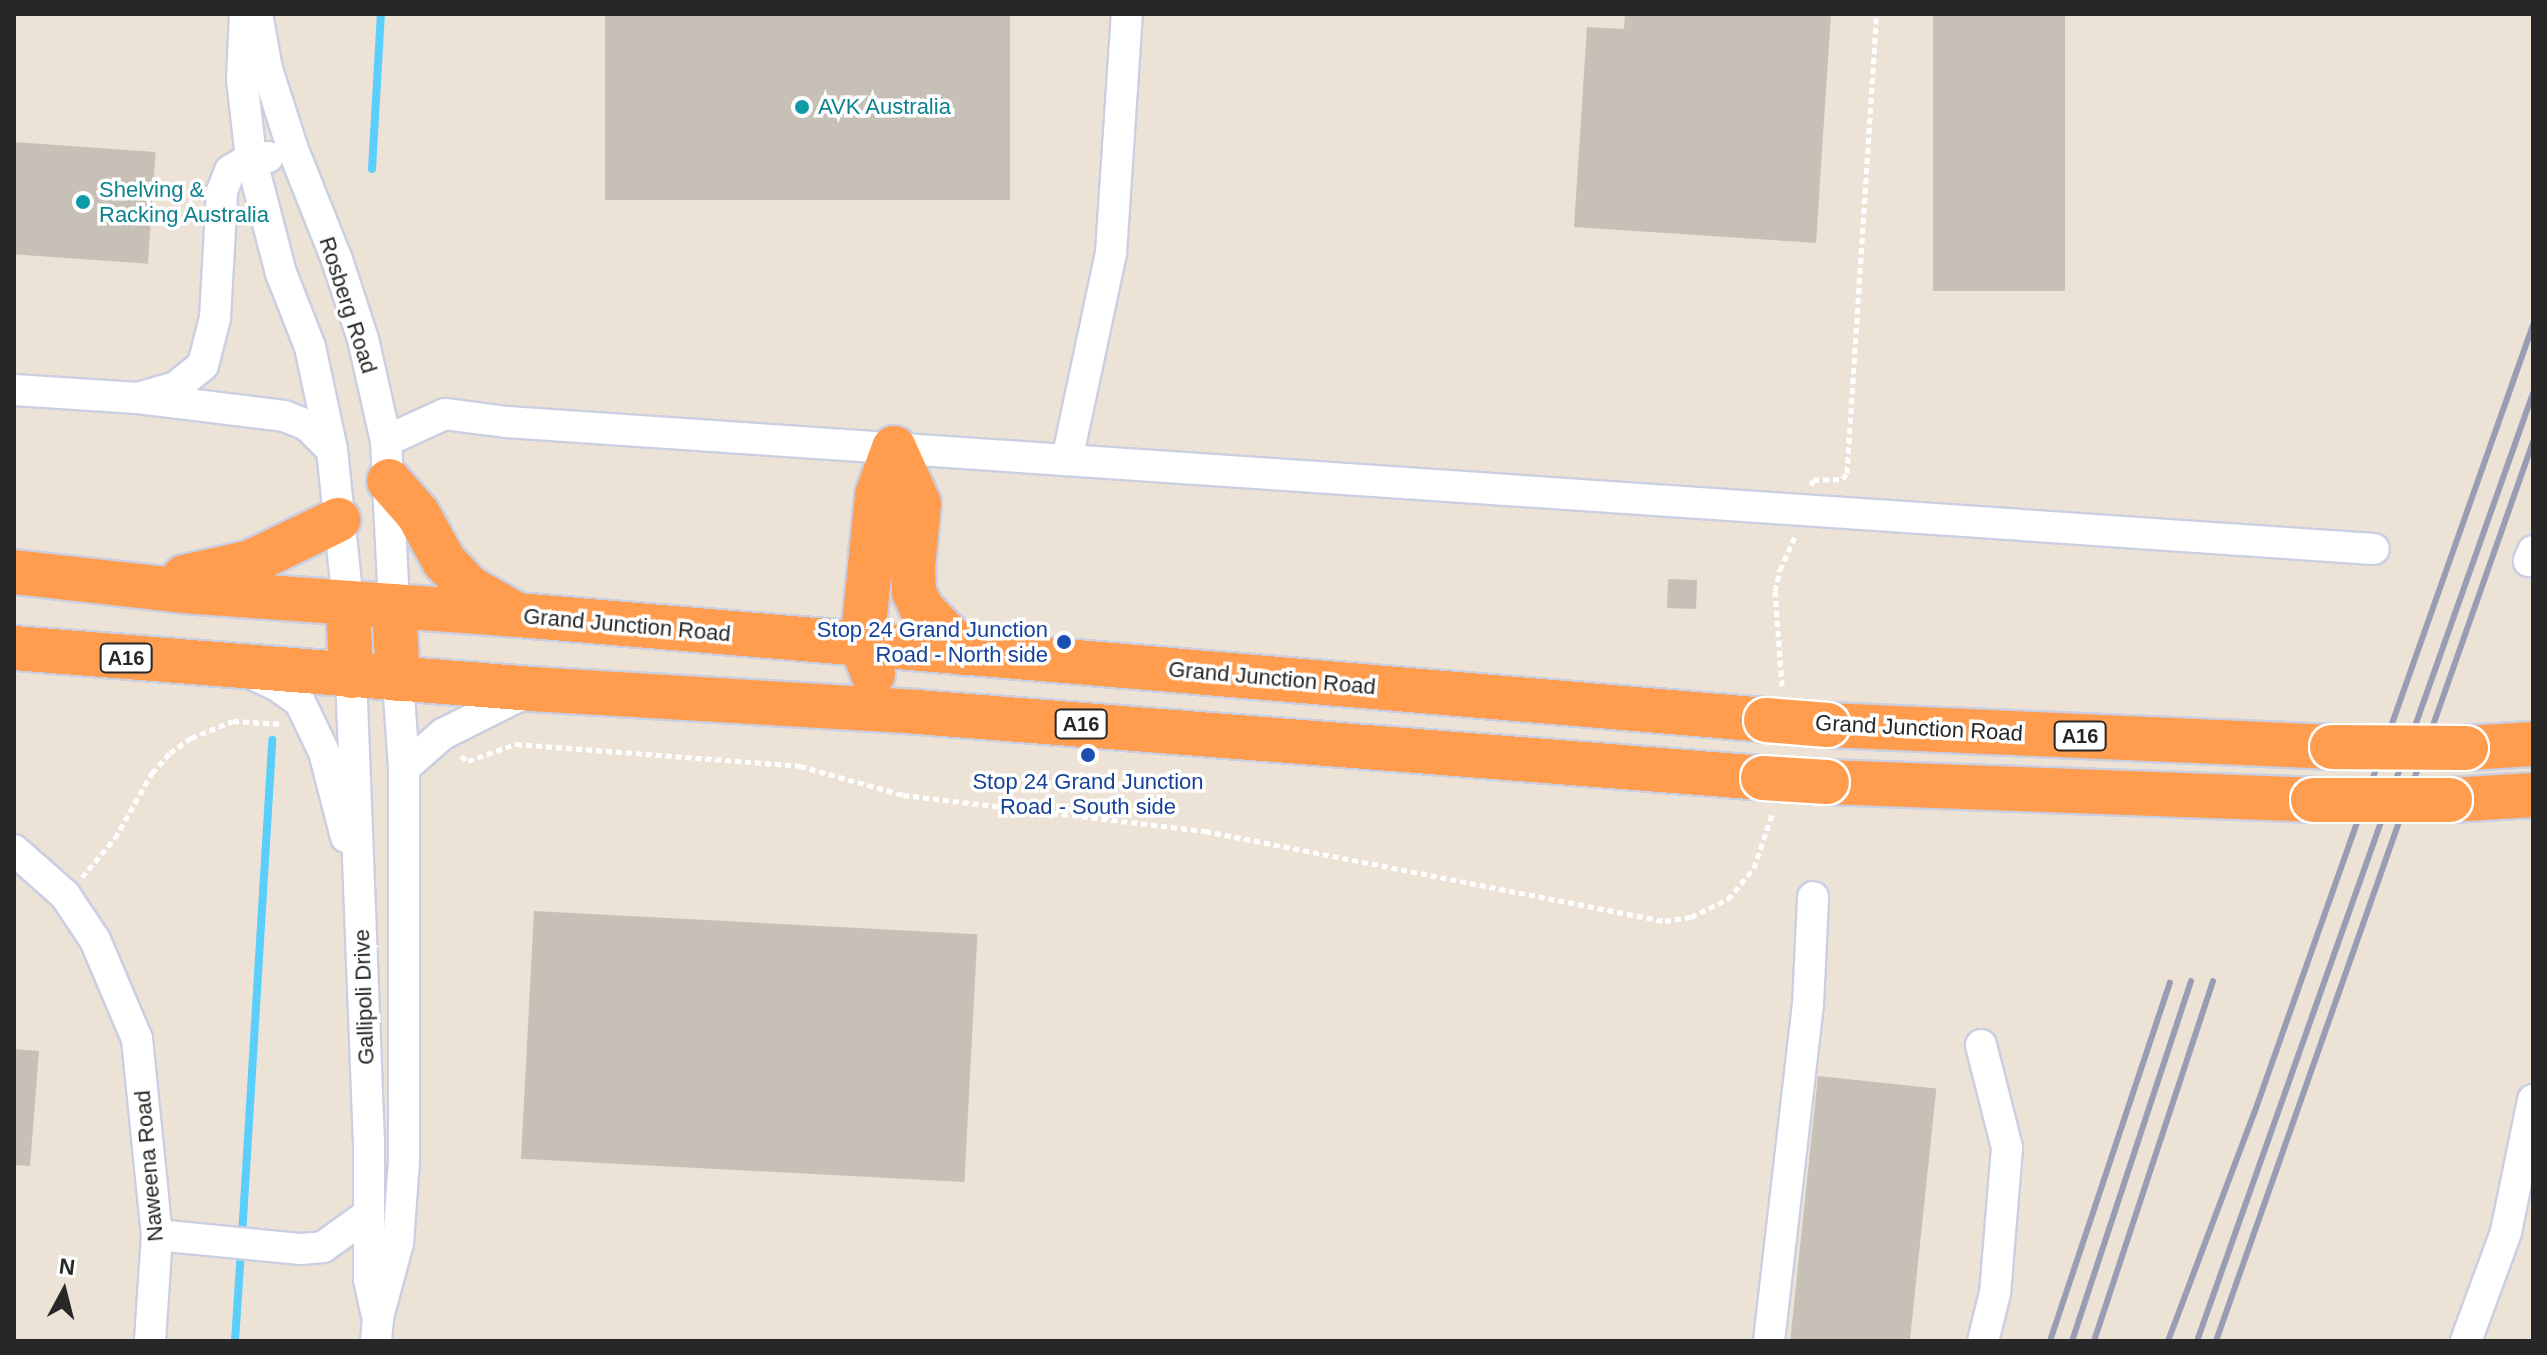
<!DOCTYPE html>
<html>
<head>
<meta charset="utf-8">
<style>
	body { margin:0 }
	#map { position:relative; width:2547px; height:1355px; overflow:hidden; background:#ece3d6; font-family:Arial,sans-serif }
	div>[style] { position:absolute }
	.stream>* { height:8px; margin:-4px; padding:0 4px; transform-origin:4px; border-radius:4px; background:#5bcffb }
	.building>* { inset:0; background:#c6c0b6; transform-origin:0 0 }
	.path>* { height:5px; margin-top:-2.5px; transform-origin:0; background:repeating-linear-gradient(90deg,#fff 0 6px,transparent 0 10px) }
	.roads { filter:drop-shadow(2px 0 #cbcfe2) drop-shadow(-2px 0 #cbcfe2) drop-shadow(0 2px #cbcfe2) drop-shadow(0 -2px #cbcfe2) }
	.minor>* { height:30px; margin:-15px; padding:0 15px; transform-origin:15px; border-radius:15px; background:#fff }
	.highway>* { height:44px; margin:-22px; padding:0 22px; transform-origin:22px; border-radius:22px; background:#ff9c4e }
	.rail>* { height:6px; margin:-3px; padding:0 3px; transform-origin:3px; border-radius:3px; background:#999db4 }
	.bridges { filter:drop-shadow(2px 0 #fff) drop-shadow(-2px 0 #fff) drop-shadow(0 2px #fff) drop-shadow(0 -2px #fff) }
	.highway-bridge>* { height:44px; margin:-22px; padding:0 22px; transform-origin:22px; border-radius:22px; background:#ff9c4e }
	.dots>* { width:22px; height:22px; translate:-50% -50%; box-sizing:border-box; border:4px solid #fff; border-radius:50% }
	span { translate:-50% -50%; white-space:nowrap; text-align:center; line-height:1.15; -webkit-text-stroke:7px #fff; paint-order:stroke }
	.shield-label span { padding:2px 6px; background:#fff; border:2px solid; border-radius:6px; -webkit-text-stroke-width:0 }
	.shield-label { font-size:20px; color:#272727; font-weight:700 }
	.culture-label { font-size:22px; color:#0d838f }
	.left { translate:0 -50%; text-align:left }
	.street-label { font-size:22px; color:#272727 }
	.transit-label { font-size:22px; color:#164399 }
	.right { translate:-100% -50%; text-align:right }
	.frame { position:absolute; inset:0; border:16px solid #272727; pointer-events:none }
	.north { position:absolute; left:24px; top:1251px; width:80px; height:80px; -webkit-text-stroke:6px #fff; paint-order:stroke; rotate:7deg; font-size:22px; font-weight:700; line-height:32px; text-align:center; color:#272727 }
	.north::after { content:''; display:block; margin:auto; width:28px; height:36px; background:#272727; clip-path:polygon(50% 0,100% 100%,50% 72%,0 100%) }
</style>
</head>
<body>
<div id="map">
	<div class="stream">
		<i style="left:372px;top:169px;width:155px;rotate:-86.7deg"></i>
		<i style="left:242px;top:1236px;width:497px;rotate:-86.5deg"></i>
		<i style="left:235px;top:1341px;width:91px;rotate:-86.2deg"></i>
	</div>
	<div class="building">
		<i style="left:605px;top:14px;width:405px;height:186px"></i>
		<i style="clip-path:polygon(1625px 14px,1831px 14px,1816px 243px,1574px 227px,1587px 27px,1624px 29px)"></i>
		<i style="left:1933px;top:14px;width:132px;height:277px"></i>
		<i style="left:14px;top:142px;width:142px;height:112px;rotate:4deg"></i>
		<i style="left:1668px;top:579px;width:29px;height:29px;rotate:2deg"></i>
		<i style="left:534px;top:911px;width:444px;height:248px;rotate:3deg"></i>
		<i style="clip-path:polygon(14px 1049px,39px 1051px,30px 1166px,14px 1165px)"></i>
		<i style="left:1818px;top:1076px;width:119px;height:267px;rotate:6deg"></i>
	</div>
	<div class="path">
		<i style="left:1811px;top:485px;width:5px;rotate:-68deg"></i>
		<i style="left:1813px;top:480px;width:30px;rotate:-2deg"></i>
		<i style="left:1843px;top:479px;width:7px;rotate:-56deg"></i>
		<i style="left:1847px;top:473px;width:460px;rotate:-86.3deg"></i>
		<i style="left:1782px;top:686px;width:95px;rotate:-94.2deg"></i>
		<i style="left:1775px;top:591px;width:22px;rotate:-77deg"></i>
		<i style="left:1780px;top:570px;width:36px;rotate:-66deg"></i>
		<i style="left:461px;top:756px;width:9px;rotate:36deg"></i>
		<i style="left:468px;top:761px;width:51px;rotate:-19.5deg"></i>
		<i style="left:516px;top:744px;width:285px;rotate:4.4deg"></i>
		<i style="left:800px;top:766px;width:107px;rotate:15.7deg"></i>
		<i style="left:903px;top:795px;width:304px;rotate:6.8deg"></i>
		<i style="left:1205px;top:831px;width:469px;rotate:11.1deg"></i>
		<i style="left:1665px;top:921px;width:26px;rotate:-9deg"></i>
		<i style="left:1691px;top:917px;width:41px;rotate:-25.9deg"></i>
		<i style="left:1728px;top:899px;width:40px;rotate:-50deg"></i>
		<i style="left:1754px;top:868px;width:59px;rotate:-71.3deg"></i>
		<i style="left:82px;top:877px;width:51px;rotate:-49.8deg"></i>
		<i style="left:115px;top:838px;width:75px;rotate:-60.4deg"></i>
		<i style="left:152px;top:773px;width:27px;rotate:-48deg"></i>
		<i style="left:170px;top:753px;width:26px;rotate:-36deg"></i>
		<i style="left:191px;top:738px;width:45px;rotate:-22deg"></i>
		<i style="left:233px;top:721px;width:50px;rotate:3.4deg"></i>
	</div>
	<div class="roads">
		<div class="minor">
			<i style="left:245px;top:14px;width:65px;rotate:92.6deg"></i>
			<i style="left:242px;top:79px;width:80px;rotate:83.5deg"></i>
			<i style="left:251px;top:158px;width:119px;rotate:75.4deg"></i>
			<i style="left:281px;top:273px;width:79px;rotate:68.6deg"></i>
			<i style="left:310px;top:347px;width:105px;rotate:77.9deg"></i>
			<i style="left:332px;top:450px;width:154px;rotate:84deg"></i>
			<i style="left:257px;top:14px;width:56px;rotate:79.7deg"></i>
			<i style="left:267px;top:69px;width:82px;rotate:72.2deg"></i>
			<i style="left:292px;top:147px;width:122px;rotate:68.3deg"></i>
			<i style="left:337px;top:260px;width:83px;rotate:71.8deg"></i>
			<i style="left:363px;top:339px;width:105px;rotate:77.3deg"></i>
			<i style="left:386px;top:441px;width:165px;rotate:87.2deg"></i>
			<i style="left:14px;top:390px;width:124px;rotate:3.7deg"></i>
			<i style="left:138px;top:398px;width:147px;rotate:7deg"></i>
			<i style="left:284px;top:416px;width:25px;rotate:21deg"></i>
			<i style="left:307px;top:425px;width:35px;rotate:45deg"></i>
			<i style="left:138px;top:398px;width:40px;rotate:-16deg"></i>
			<i style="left:176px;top:387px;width:35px;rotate:-39deg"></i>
			<i style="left:203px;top:365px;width:49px;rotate:-75.7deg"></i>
			<i style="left:215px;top:318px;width:127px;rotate:-86.8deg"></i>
			<i style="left:222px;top:191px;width:22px;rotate:-68deg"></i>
			<i style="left:230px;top:171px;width:25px;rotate:-32deg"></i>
			<i style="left:251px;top:158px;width:17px;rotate:-3deg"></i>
			<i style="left:386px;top:441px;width:65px;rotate:-24.6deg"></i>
			<i style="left:445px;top:414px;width:63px;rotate:7.4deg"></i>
			<i style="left:507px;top:422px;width:1871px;rotate:3.89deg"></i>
			<i style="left:1067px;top:460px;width:212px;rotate:-78deg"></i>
			<i style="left:1111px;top:253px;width:240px;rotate:-86.2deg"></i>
			<i style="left:2533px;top:551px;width:11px;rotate:112deg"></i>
			<i style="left:2529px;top:561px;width:4px"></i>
			<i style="left:252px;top:674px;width:29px;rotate:25deg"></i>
			<i style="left:278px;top:686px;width:27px;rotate:36deg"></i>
			<i style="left:300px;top:702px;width:55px;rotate:64.4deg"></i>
			<i style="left:324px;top:752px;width:88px;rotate:75.5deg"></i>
			<i style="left:351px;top:676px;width:464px;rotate:87.8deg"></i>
			<i style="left:369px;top:1140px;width:139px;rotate:90deg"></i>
			<i style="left:369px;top:1279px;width:33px;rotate:78deg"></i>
			<i style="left:404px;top:768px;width:52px;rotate:-41.1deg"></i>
			<i style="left:443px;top:734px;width:98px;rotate:-26.6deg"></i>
			<i style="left:14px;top:850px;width:68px;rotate:41.4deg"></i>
			<i style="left:65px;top:895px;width:54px;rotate:56.3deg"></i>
			<i style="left:95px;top:940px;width:108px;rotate:67deg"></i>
			<i style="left:137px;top:1039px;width:197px;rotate:84.2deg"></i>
			<i style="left:157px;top:1235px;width:106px;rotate:93.8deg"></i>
			<i style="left:1981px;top:1045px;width:106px;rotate:75.8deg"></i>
			<i style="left:2007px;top:1148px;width:145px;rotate:94.7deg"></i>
			<i style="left:1995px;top:1293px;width:49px;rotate:104deg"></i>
			<i style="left:157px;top:1235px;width:145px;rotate:5.6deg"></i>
			<i style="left:301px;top:1249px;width:22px;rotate:-5deg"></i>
			<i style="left:323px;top:1247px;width:57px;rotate:-35.7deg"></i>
			<i style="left:376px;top:1341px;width:24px;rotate:-85deg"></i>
			<i style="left:378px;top:1317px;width:77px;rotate:-74.9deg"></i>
			<i style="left:398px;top:1243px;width:82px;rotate:-85.8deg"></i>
			<i style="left:404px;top:1161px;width:393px;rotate:-90deg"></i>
			<i style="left:404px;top:768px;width:89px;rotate:-93.9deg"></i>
			<i style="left:1769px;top:1341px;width:338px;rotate:-83.4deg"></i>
			<i style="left:1808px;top:1005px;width:108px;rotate:-87.3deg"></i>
			<i style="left:2466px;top:1341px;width:116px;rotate:-69.8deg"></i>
			<i style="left:2506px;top:1232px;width:135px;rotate:-78.4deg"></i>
		</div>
		<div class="highway">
			<i style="left:894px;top:448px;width:61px;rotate:65.9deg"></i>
			<i style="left:919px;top:504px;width:62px;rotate:95.5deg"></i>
			<i style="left:913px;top:566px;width:26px;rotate:88deg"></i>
			<i style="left:914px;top:592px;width:19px;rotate:65deg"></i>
			<i style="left:922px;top:609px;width:62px;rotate:45.7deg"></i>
			<i style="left:389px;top:481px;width:44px;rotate:48.7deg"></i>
			<i style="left:418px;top:514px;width:54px;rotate:61deg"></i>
			<i style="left:444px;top:561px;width:35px;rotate:47deg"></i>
			<i style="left:468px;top:587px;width:48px;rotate:29.7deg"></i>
			<i style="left:14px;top:572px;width:170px;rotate:6.4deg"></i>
			<i style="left:183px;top:591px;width:336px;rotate:4.1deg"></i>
			<i style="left:518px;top:615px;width:1252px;rotate:4.81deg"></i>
			<i style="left:184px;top:577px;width:69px;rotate:-12.6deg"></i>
			<i style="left:251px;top:562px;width:97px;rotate:-25.8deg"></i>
			<i style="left:348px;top:603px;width:73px;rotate:87.6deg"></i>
			<i style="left:394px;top:606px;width:73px;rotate:86.9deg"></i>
			<i style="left:14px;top:648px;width:521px;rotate:4.52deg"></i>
			<i style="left:533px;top:689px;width:385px;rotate:3.4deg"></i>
			<i style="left:917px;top:712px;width:849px;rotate:4.46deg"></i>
			<i style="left:873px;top:674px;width:30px;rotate:-111deg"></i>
			<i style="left:862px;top:646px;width:152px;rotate:-84.3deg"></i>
			<i style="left:877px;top:495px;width:50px;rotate:-70.1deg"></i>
			<i style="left:1828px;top:725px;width:504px;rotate:2.5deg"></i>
			<i style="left:2466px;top:748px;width:67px;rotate:-3.4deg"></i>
			<i style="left:1827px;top:782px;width:486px;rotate:2.1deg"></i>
			<i style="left:2450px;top:800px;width:83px;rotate:-3.4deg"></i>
		</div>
	</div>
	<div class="rail">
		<i style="left:2050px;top:1341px;width:378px;rotate:-71.5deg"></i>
		<i style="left:2072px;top:1341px;width:379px;rotate:-71.7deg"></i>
		<i style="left:2094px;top:1341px;width:379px;rotate:-71.7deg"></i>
		<i style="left:2168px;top:1341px;width:246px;rotate:-69.3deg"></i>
		<i style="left:2255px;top:1111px;width:834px;rotate:-70.52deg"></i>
		<i style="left:2197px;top:1341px;width:1006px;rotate:-70.48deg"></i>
		<i style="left:2216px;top:1341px;width:953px;rotate:-70.58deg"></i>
	</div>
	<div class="bridges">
		<div class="highway-bridge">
			<i style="left:1766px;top:720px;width:62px;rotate:4.6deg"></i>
			<i style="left:2332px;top:747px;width:134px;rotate:0.4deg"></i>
			<i style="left:1763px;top:778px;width:64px;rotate:3.6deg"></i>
			<i style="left:2313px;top:800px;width:137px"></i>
		</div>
	</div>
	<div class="dots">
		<i style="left:802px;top:107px;background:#0f9aa8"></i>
		<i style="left:83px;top:202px;background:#0f9aa8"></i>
		<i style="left:1064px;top:642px;background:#1a4fb4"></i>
		<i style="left:1088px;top:755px;background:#1a4fb4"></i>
	</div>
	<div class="shield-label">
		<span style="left:126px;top:658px">A16</span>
		<span style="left:1081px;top:724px">A16</span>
		<span style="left:2080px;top:736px">A16</span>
	</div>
	<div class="culture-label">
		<span class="left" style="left:818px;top:107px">AVK Australia</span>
		<span class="left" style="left:99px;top:202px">Shelving &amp;<br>Racking Australia</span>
	</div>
	<div class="street-label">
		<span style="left:348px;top:305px;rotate:72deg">Rosberg Road</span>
		<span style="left:627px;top:625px;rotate:5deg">Grand Junction Road</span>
		<span style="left:1272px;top:678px;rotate:5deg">Grand Junction Road</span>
		<span style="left:1919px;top:728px;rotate:3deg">Grand Junction Road</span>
		<span style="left:364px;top:997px;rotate:-92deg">Gallipoli Drive</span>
		<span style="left:149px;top:1166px;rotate:-95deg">Naweena Road</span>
	</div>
	<div class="transit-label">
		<span class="right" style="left:1048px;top:642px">Stop 24 Grand Junction<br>Road - North side</span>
		<span style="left:1088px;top:794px">Stop 24 Grand Junction<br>Road - South side</span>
	</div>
	<div class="frame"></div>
	<div class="north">N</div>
</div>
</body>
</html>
